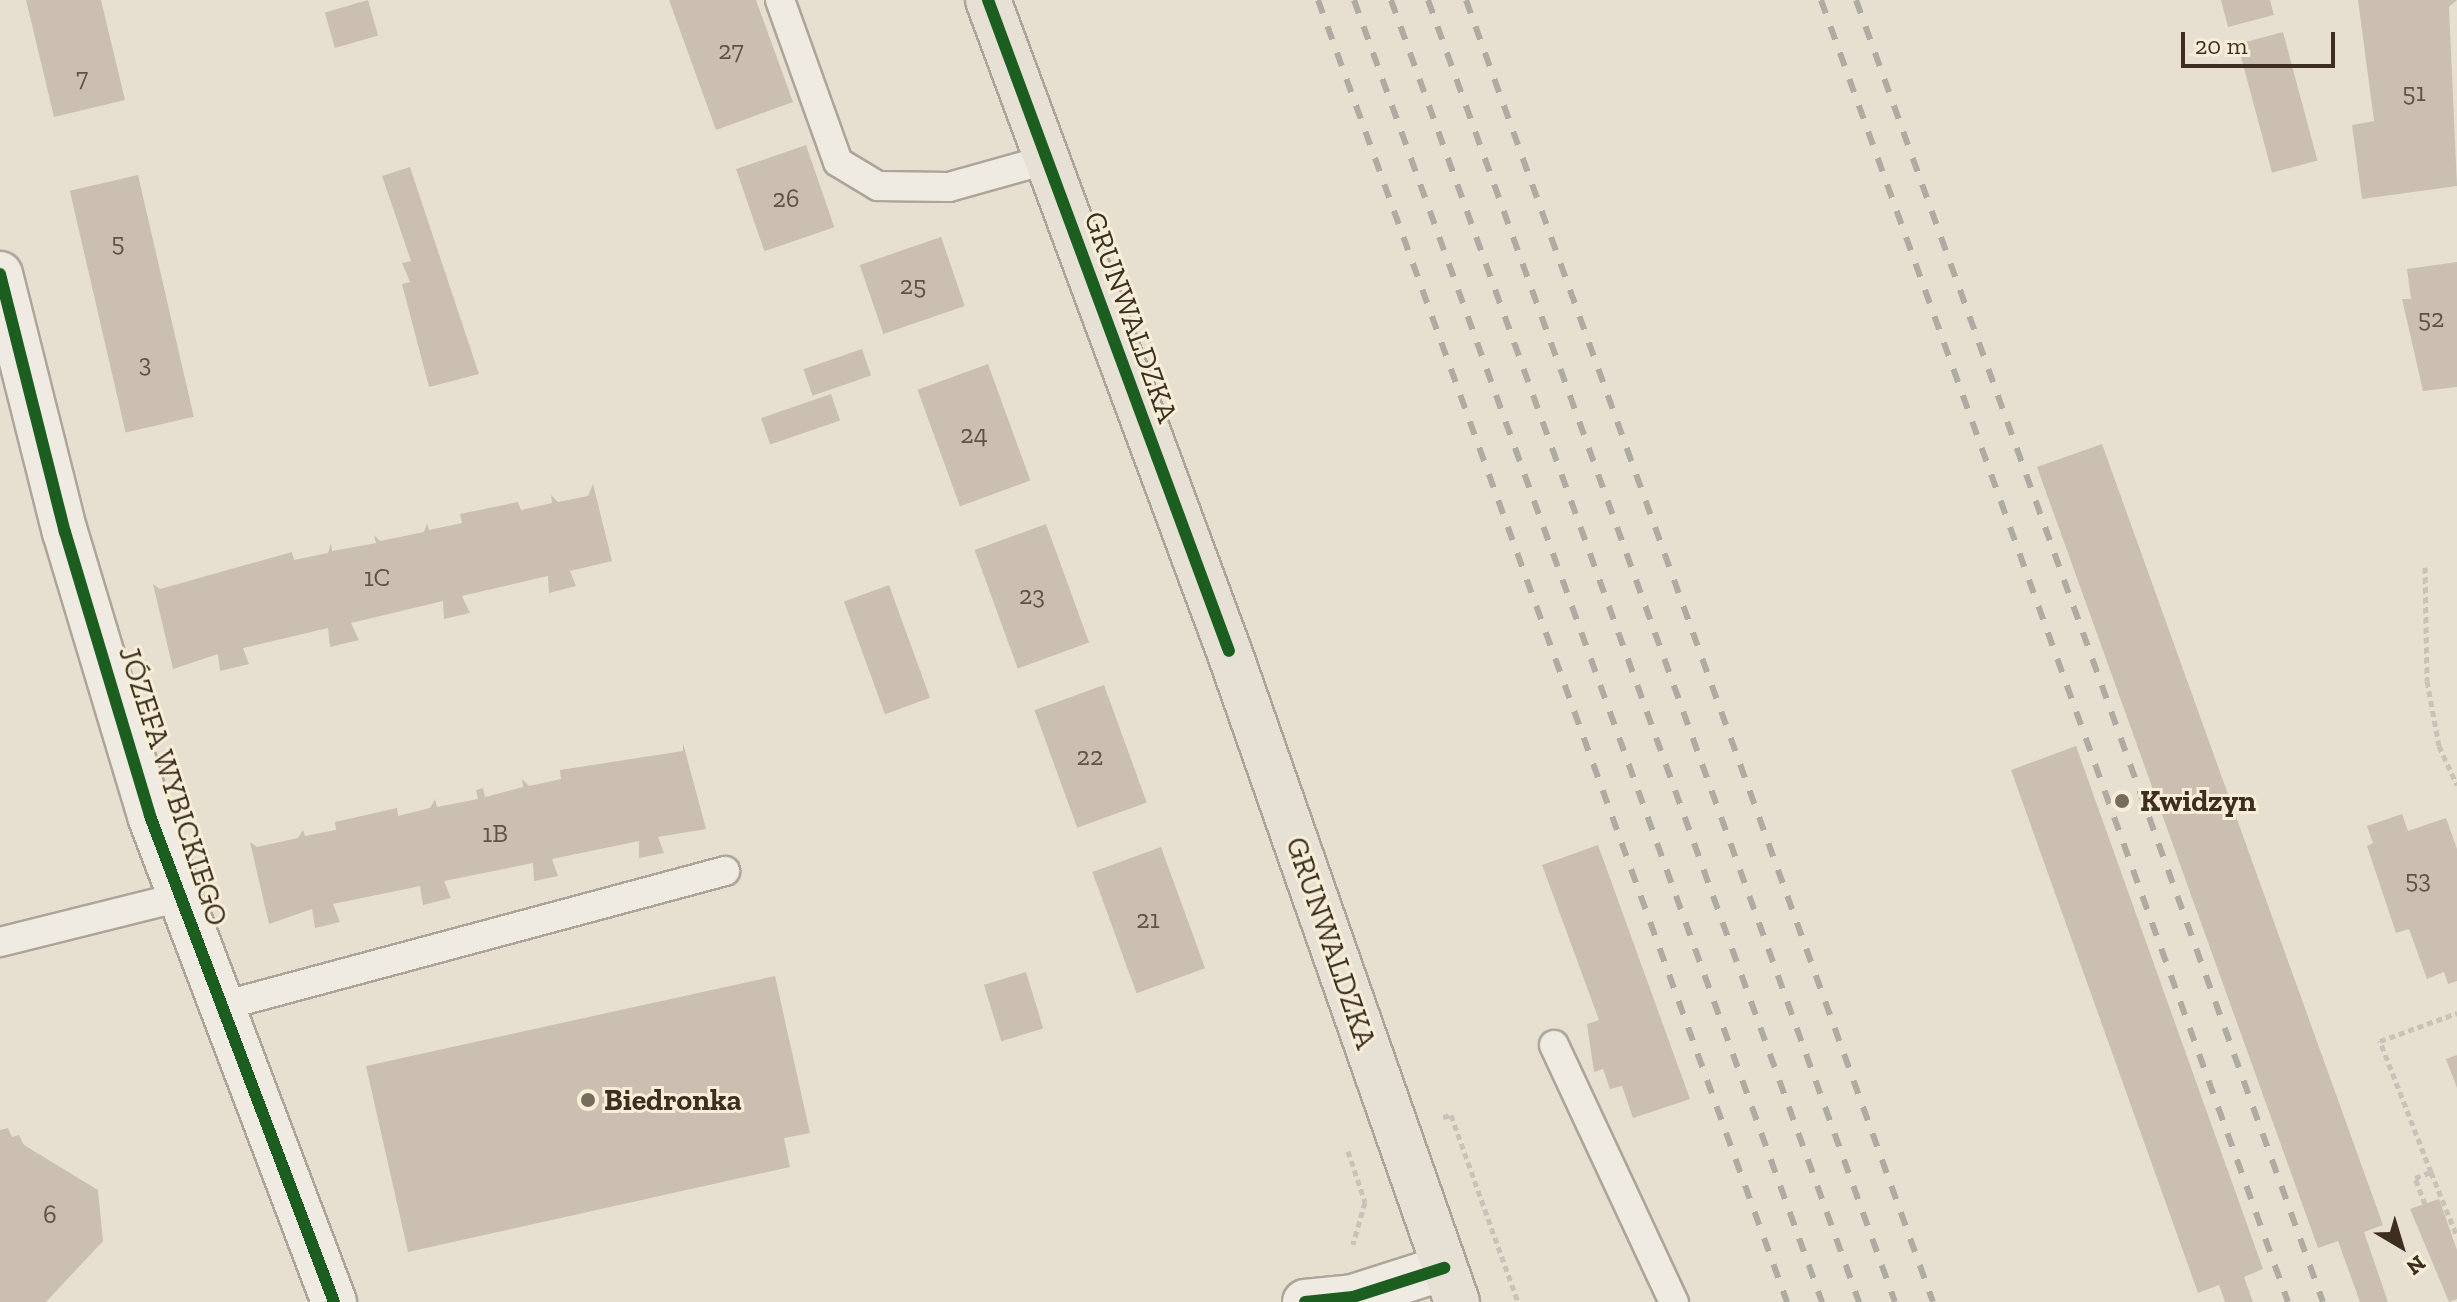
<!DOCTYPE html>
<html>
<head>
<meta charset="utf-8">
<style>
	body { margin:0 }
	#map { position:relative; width:2457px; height:1302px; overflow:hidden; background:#e7e0d1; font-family:"Zilla Slab",serif }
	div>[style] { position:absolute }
	.building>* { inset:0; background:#cbbfb2; transform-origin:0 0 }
	.path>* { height:5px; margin-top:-2.5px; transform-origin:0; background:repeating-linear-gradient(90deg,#c8c2b9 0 6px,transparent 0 10px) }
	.roads { filter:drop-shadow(2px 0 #ada599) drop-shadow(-2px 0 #ada599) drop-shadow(0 2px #ada599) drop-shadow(0 -2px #ada599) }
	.lane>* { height:28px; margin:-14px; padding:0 14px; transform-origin:14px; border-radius:14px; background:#efebe3 }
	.street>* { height:44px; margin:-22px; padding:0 22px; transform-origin:22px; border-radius:22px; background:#efebe3 }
	.primary>* { height:44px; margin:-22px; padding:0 22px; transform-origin:22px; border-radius:22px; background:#e6e1d4 }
	.rail>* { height:6px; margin-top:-3px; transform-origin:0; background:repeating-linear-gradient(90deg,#afaaa2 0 14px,transparent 0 28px) }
	.cycleway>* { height:12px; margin:-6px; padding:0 6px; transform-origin:6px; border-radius:6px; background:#1b5e20 }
	.dots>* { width:22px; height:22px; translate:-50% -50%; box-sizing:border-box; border:4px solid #f7eed8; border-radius:50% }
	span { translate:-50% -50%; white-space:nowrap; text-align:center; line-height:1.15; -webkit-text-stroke:6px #f7eed8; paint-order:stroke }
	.number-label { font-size:26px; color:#605244 }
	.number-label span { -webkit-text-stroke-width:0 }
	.street-label { font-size:30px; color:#3d2e20 }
	.poi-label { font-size:30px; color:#3d2e20; font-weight:700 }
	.left { translate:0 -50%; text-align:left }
	.north { position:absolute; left:2361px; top:1206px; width:80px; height:80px; -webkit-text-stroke:6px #f7eed8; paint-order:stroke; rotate:142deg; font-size:22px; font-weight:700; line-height:32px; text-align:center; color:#3d2e20 }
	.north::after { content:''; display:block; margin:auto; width:28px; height:36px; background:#3d2e20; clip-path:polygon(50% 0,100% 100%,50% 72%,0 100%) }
	.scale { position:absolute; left:2181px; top:32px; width:154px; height:36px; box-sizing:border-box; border:4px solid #3d2e20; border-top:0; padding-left:10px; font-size:24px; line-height:28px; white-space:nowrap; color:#3d2e20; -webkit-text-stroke:6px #f7eed8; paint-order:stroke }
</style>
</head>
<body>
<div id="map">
	<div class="building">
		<i style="clip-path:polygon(26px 0,101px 0,125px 100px,54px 117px)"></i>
		<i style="left:368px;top:0;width:37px;height:45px;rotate:74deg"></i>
		<i style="clip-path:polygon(669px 0,756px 0,793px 102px,716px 130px)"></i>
		<i style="clip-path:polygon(2221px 0,2270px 0,2274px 15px,2228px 27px)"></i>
		<i style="clip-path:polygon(2358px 0,2457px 0,2449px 7px,2457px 186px,2362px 199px,2352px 125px,2374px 121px)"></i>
		<i style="left:2283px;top:32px;width:133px;height:47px;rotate:75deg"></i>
		<i style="left:806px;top:145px;width:87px;height:74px;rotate:71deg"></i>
		<i style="clip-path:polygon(410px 167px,479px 374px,429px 387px,402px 284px,410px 282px,402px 263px,411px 261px,382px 176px)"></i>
		<i style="left:138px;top:175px;width:248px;height:70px;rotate:77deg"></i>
		<i style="left:941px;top:237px;width:73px;height:86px;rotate:71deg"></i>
		<i style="clip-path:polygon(2457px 262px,2457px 387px,2423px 391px,2402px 299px,2411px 299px,2407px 269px)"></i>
		<i style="left:862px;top:349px;width:28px;height:62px;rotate:71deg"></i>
		<i style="left:988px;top:364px;width:124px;height:75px;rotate:70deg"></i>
		<i style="left:831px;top:394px;width:28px;height:74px;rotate:71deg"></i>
		<i style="clip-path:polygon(2102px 444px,2383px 1225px,2364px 1232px,2388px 1302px,2360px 1302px,2338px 1241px,2318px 1248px,2037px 467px)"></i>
		<i style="clip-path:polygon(593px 484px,612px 561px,570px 571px,576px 586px,549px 593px,548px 576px,462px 596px,470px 613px,444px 619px,443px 601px,351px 623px,359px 640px,330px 647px,328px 628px,243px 648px,249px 664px,220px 671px,218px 654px,173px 669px,153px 584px,160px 589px,292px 552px,294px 560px,328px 553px,331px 543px,332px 551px,376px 543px,374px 535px,380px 541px,424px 532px,427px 523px,429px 530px,462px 523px,460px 514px,518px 502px,521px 510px,552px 503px,551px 495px,558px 502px,588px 496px)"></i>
		<i style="left:1046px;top:524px;width:126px;height:76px;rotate:70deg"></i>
		<i style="left:889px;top:585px;width:120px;height:48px;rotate:70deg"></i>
		<i style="left:1104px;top:685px;width:125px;height:74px;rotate:70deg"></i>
		<i style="clip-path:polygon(683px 743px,706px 829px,658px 837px,664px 853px,639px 858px,639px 841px,552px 859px,558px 876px,534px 881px,533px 863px,444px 881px,451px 898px,423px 905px,420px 886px,333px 904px,340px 922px,315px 928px,312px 909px,269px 924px,250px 842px,257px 847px,298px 838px,303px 830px,305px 836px,336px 830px,335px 822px,397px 808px,398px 816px,430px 808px,435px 799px,437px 807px,478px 799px,476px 790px,483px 788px,485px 797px,523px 787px,522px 779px,529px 786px,561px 779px,560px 770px,683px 751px)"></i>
		<i style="clip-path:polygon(2076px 746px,2263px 1269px,2244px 1277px,2253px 1302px,2225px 1302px,2219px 1285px,2198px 1293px,2011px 770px)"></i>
		<i style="clip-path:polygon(2402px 814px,2408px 831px,2446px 818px,2457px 849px,2457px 981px,2448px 984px,2444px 972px,2427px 979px,2409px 929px,2396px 933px,2367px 846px,2373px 843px,2367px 826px)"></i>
		<i style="clip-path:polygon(1598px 845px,1690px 1099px,1633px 1118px,1622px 1086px,1610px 1089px,1603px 1069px,1594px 1072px,1587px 1024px,1599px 1020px,1542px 865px)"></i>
		<i style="left:1161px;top:847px;width:129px;height:73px;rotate:70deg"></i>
		<i style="left:1026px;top:972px;width:59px;height:44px;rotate:73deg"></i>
		<i style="clip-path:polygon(775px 976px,810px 1133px,784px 1138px,790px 1167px,408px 1252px,366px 1066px)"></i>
		<i style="clip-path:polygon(2457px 1055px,2457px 1088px,2446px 1059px)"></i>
		<i style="clip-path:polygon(8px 1128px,12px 1137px,19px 1135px,24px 1145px,98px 1190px,103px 1241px,46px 1302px,0 1302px,0 1130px)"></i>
		<i style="clip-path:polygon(2439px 1199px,2457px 1250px,2457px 1299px,2449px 1302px,2410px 1209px)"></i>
	</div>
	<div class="path">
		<i style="left:2425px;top:567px;width:114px;rotate:89deg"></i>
		<i style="left:2427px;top:681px;width:66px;rotate:79.5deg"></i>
		<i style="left:2439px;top:746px;width:43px;rotate:65.2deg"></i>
		<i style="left:1443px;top:1117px;width:8px;rotate:-14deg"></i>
		<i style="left:1451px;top:1115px;width:199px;rotate:70.3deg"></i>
		<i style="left:1348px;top:1151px;width:54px;rotate:71.6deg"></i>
		<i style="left:1365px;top:1202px;width:44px;rotate:105.9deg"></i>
		<i style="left:2431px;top:1172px;width:141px;rotate:-111.3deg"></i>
		<i style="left:2380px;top:1041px;width:82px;rotate:-20deg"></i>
		<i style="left:2425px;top:1204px;width:28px;rotate:-111deg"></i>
		<i style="left:2415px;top:1178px;width:17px;rotate:-21deg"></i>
		<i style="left:2431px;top:1172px;width:69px;rotate:67.9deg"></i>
	</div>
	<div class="roads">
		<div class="lane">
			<i style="left:780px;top:0;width:172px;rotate:70.3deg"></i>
			<i style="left:838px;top:162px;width:47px;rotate:31deg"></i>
			<i style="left:878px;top:186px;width:71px;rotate:0.8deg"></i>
			<i style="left:949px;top:187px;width:101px;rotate:-15.6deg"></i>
			<i style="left:0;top:942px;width:187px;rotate:-14deg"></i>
			<i style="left:222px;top:1006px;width:521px;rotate:-15.02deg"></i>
			<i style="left:1554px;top:1045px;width:284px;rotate:65deg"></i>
		</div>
		<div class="street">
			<i style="left:0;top:274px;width:266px;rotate:75.9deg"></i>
			<i style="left:65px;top:532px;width:296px;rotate:73.3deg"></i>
			<i style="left:150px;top:816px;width:520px;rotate:69.26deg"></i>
			<i style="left:1305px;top:1302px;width:48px;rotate:-5.9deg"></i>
			<i style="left:1353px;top:1297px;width:96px;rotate:-17.7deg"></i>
		</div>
		<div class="primary">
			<i style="left:988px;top:0;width:694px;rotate:69.69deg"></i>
			<i style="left:1229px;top:651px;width:690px;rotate:70.7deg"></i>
		</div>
	</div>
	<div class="rail">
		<i style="left:1318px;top:0;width:1384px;rotate:70.19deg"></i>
		<i style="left:1354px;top:0;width:1384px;rotate:70.23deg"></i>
		<i style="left:1391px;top:0;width:1384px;rotate:70.23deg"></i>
		<i style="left:1428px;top:0;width:1383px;rotate:70.27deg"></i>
		<i style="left:1466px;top:0;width:1383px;rotate:70.27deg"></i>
		<i style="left:1821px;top:0;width:1383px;rotate:70.27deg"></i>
		<i style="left:1856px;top:0;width:1383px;rotate:70.27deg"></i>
	</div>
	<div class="cycleway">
		<i style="left:988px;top:0;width:694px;rotate:69.69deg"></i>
		<i style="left:0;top:274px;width:266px;rotate:75.9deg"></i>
		<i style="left:65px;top:532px;width:296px;rotate:73.3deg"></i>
		<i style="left:150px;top:816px;width:520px;rotate:69.26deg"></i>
		<i style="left:1305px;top:1302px;width:48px;rotate:-5.9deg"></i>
		<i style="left:1353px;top:1297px;width:96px;rotate:-17.7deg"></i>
	</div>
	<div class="dots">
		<i style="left:2122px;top:801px;background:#786c5e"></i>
		<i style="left:588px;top:1100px;background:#786c5e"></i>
	</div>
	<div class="number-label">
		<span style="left:731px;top:51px">27</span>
		<span style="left:82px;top:78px">7</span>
		<span style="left:2414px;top:93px">51</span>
		<span style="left:786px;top:199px">26</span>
		<span style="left:118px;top:243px">5</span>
		<span style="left:913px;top:286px">25</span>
		<span style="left:2431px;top:319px">52</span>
		<span style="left:145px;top:364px">3</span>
		<span style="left:974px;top:435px">24</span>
		<span style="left:377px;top:578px">1C</span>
		<span style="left:1032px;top:596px">23</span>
		<span style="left:1090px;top:757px">22</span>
		<span style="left:495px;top:834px">1B</span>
		<span style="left:2418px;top:880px">53</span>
		<span style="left:1148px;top:920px">21</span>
		<span style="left:50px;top:1215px">6</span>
	</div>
	<div class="street-label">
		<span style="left:1131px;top:317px;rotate:70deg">GRUNWALDZKA</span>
		<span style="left:173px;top:786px;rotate:72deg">JÓZEFA WYBICKIEGO</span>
		<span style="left:1331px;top:943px;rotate:71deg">GRUNWALDZKA</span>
	</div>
	<div class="poi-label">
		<span class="left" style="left:2140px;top:801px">Kwidzyn</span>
		<span class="left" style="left:604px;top:1100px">Biedronka</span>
	</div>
	<div class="north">N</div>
	<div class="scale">20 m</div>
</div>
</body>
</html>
